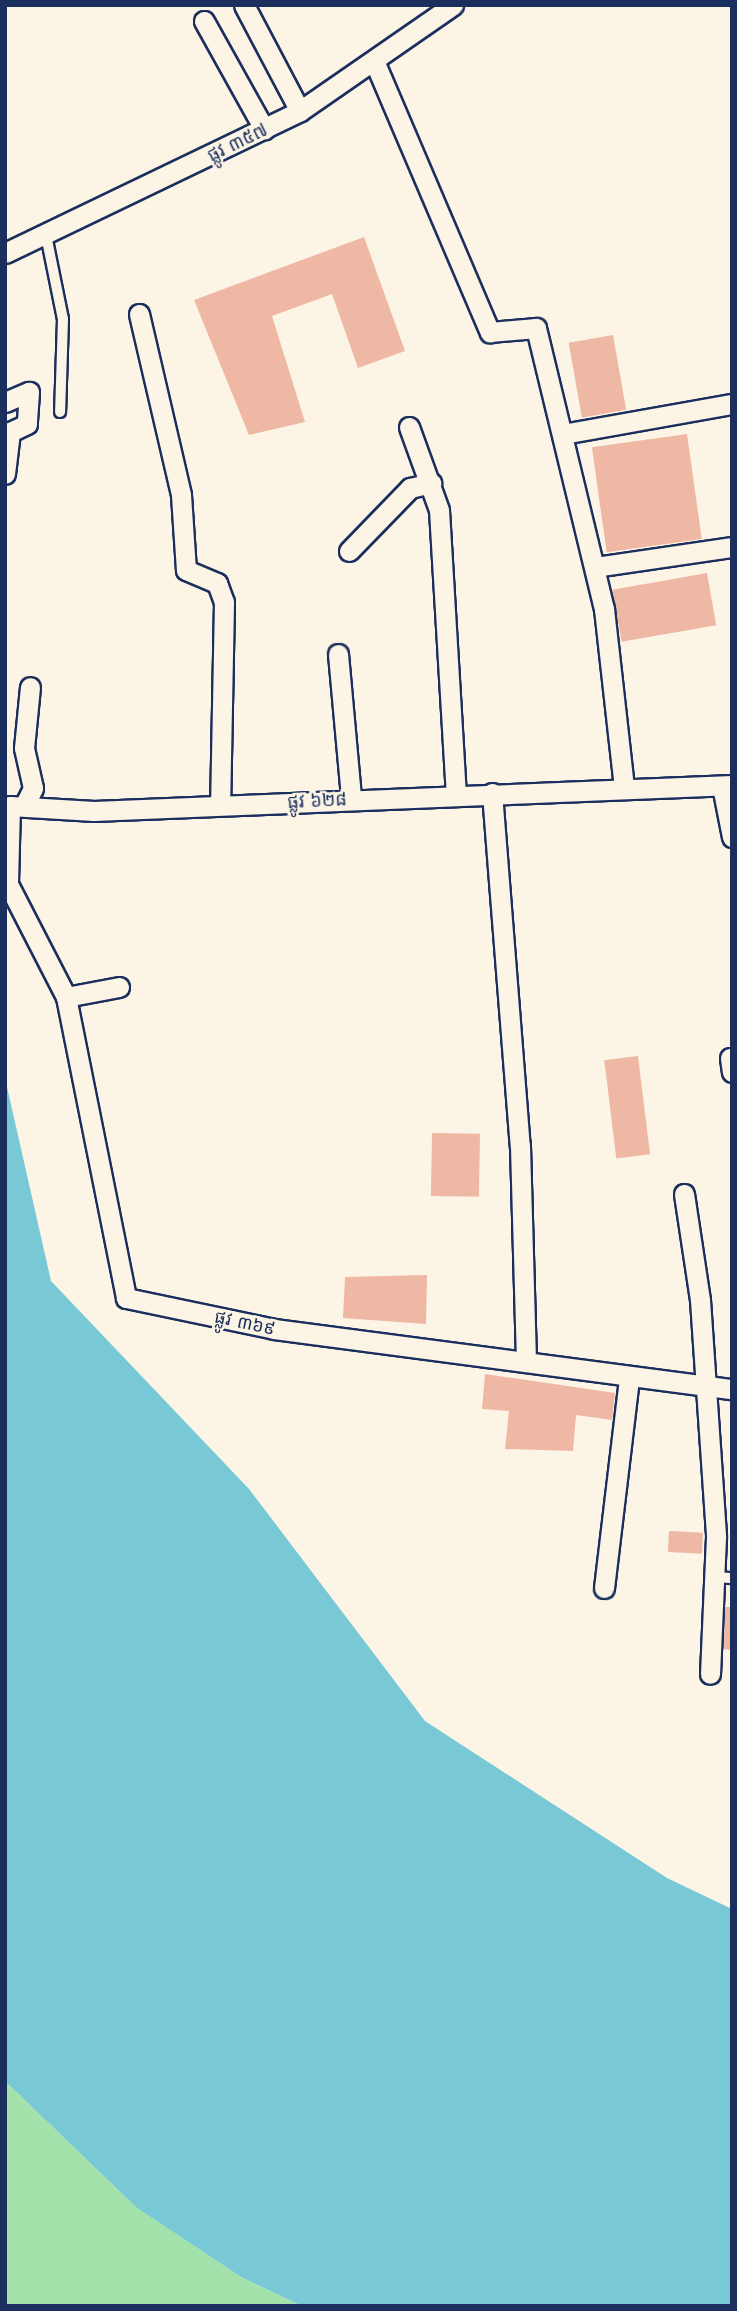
<!DOCTYPE html>
<html>
<head>
<meta charset="utf-8">
<style>
	body { margin:0 }
	#map { position:relative; width:737px; height:2311px; overflow:hidden; background:#fcf5e5; font-family:Mali,"Noto Sans Khmer",sans-serif }
	div>[style] { position:absolute }
	.green>* { inset:0; background:#a3e3ab }
	.water>* { inset:0; background:#79c8d6 }
	.building>* { inset:0; background:#efb8a5; transform-origin:0 0 }
	.roads { filter:drop-shadow(2px 0 #1b2f5e) drop-shadow(-2px 0 #1b2f5e) drop-shadow(0 2px #1b2f5e) drop-shadow(0 -2px #1b2f5e) }
	.lane>* { height:10px; margin:-5px; padding:0 5px; transform-origin:5px; border-radius:5px; background:#fcf5e5 }
	.street>* { height:19px; margin:-9.5px; padding:0 9.5px; transform-origin:9.5px; border-radius:9.5px; background:#fcf5e5 }
	span { translate:-50% -50%; white-space:nowrap; text-align:center; line-height:1.15; -webkit-text-stroke:5px #fcf5e5; paint-order:stroke }
	.street-label { font-size:18px; color:#1b2f5e }
	.frame { position:absolute; inset:0; border:7px solid #1b2f5e; pointer-events:none }
</style>
</head>
<body>
<div id="map">
	<div class="green">
		<i style="clip-path:polygon(5px 2081px,137px 2208px,241px 2277px,302px 2306px,5px 2306px)"></i>
	</div>
	<div class="water">
		<i style="clip-path:polygon(5px 1078px,51px 1281px,249px 1489px,425px 1721px,667px 1878px,732px 1909px,732px 2306px,302px 2306px,241px 2277px,137px 2208px,5px 2081px)"></i>
	</div>
	<div class="building">
		<i style="clip-path:polygon(364px 237px,405px 351px,358px 368px,332px 294px,272px 316px,305px 422px,249px 435px,194px 300px)"></i>
		<i style="left:613px;top:335px;width:76px;height:45px;rotate:80deg"></i>
		<i style="left:687px;top:434px;width:106px;height:96px;rotate:82deg"></i>
		<i style="left:707px;top:573px;width:53px;height:96px;rotate:80deg"></i>
		<i style="left:638px;top:1056px;width:99px;height:34px;rotate:83deg"></i>
		<i style="left:432px;top:1133px;width:48px;height:63px;rotate:1deg"></i>
		<i style="clip-path:polygon(427px 1275px,426px 1324px,343px 1318px,345px 1277px)"></i>
		<i style="clip-path:polygon(485px 1374px,615px 1393px,612px 1420px,576px 1415px,573px 1451px,505px 1449px,509px 1411px,482px 1409px)"></i>
		<i style="left:669px;top:1531px;width:34px;height:21px;rotate:3deg"></i>
		<i style="clip-path:polygon(725px 1607px,732px 1607px,732px 1650px,723px 1649px)"></i>
	</div>
	<div class="roads">
		<div class="lane">
			<i style="left:46px;top:235px;width:86px;rotate:78.6deg"></i>
			<i style="left:63px;top:319px;width:93px;rotate:91.8deg"></i>
			<i style="left:717px;top:1577px;width:15px;rotate:4deg"></i>
		</div>
		<div class="street">
			<i style="left:244px;top:5px;width:120px;rotate:62.2deg"></i>
			<i style="left:204px;top:21px;width:124px;rotate:60.9deg"></i>
			<i style="left:375px;top:63px;width:293px;rotate:66.9deg"></i>
			<i style="left:490px;top:332px;width:46px;rotate:-5deg"></i>
			<i style="left:536px;top:328px;width:289px;rotate:76.4deg"></i>
			<i style="left:604px;top:609px;width:180px;rotate:83.6deg"></i>
			<i style="left:5px;top:253px;width:327px;rotate:-25.7deg"></i>
			<i style="left:300px;top:111px;width:186px;rotate:-34.7deg"></i>
			<i style="left:139px;top:314px;width:186px;rotate:76.9deg"></i>
			<i style="left:181px;top:495px;width:75px;rotate:86.2deg"></i>
			<i style="left:186px;top:570px;width:34px;rotate:23deg"></i>
			<i style="left:217px;top:583px;width:20px;rotate:70deg"></i>
			<i style="left:224px;top:602px;width:202px;rotate:91.1deg"></i>
			<i style="left:5px;top:402px;width:26px;rotate:-23deg"></i>
			<i style="left:29px;top:392px;width:32px;rotate:94deg"></i>
			<i style="left:27px;top:424px;width:19px;rotate:155deg"></i>
			<i style="left:10px;top:432px;width:42px;rotate:96.8deg"></i>
			<i style="left:409px;top:427px;width:88px;rotate:70.1deg"></i>
			<i style="left:439px;top:510px;width:286px;rotate:86.6deg"></i>
			<i style="left:563px;top:434px;width:172px;rotate:-10.1deg"></i>
			<i style="left:349px;top:551px;width:88px;rotate:-45.9deg"></i>
			<i style="left:410px;top:488px;width:22px;rotate:-13deg"></i>
			<i style="left:595px;top:567px;width:138px;rotate:-8.3deg"></i>
			<i style="left:338px;top:654px;width:145px;rotate:84.8deg"></i>
			<i style="left:732px;top:785px;width:639px;rotate:177.67deg"></i>
			<i style="left:94px;top:811px;width:84px;rotate:-176.6deg"></i>
			<i style="left:10px;top:806px;width:78px;rotate:91.5deg"></i>
			<i style="left:8px;top:884px;width:127px;rotate:62.8deg"></i>
			<i style="left:66px;top:997px;width:307px;rotate:78.7deg"></i>
			<i style="left:126px;top:1298px;width:151px;rotate:11.8deg"></i>
			<i style="left:274px;top:1329px;width:462px;rotate:7.5deg"></i>
			<i style="left:722px;top:786px;width:52px;rotate:78.9deg"></i>
			<i style="left:492px;top:793px;width:354px;rotate:85.5deg"></i>
			<i style="left:520px;top:1146px;width:216px;rotate:88.4deg"></i>
			<i style="left:24px;top:806px;width:20px;rotate:-63deg"></i>
			<i style="left:33px;top:788px;width:41px;rotate:-102.7deg"></i>
			<i style="left:24px;top:748px;width:61px;rotate:-84.4deg"></i>
			<i style="left:66px;top:997px;width:54px;rotate:-10.7deg"></i>
			<i style="left:730px;top:1058px;width:14px;rotate:82deg"></i>
			<i style="left:684px;top:1194px;width:107px;rotate:81.4deg"></i>
			<i style="left:700px;top:1300px;width:238px;rotate:86.1deg"></i>
			<i style="left:716px;top:1537px;width:137px;rotate:92.5deg"></i>
			<i style="left:604px;top:1588px;width:210px;rotate:-83.2deg"></i>
		</div>
	</div>
	<div class="street-label">
		<span style="left:237px;top:142px;rotate:-26deg">ផ្លូវ ៣៥៧</span>
		<span style="left:317px;top:800px;rotate:-3deg">ផ្លូវ ៦២៨</span>
		<span style="left:245px;top:1322px;rotate:12deg">ផ្លូវ ៣៦៩</span>
	</div>
	<div class="frame"></div>
</div>
</body>
</html>
